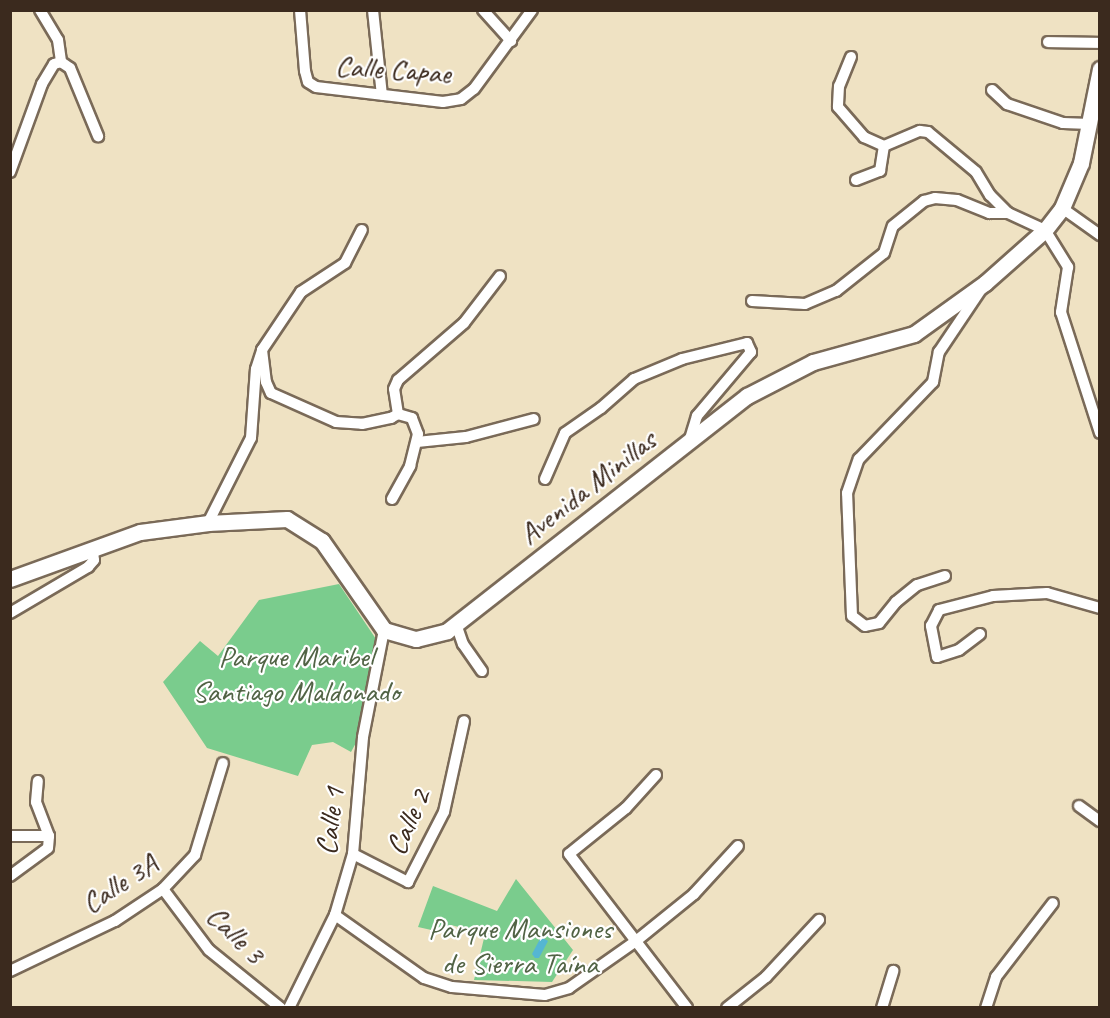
<!DOCTYPE html>
<html>
<head>
<meta charset="utf-8">
<style>
	body { margin:0 }
	#map { position:relative; width:1110px; height:1018px; overflow:hidden; background:#efe2c3; font-family:Caveat,sans-serif }
	div>[style] { position:absolute }
	.green>* { inset:0; background:#7acc8d }
	.water>* { inset:0; background:#55b6d3 }
	.roads { filter:drop-shadow(2px 0 #7a6a58) drop-shadow(-2px 0 #7a6a58) drop-shadow(0 2px #7a6a58) drop-shadow(0 -2px #7a6a58) }
	.street>* { height:10px; margin:-5px; padding:0 5px; transform-origin:5px; border-radius:5px; background:#fff }
	.secondary>* { height:15px; margin:-7.5px; padding:0 7.5px; transform-origin:7.5px; border-radius:7.5px; background:#fff }
	span { translate:-50% -50%; white-space:nowrap; text-align:center; line-height:1.15; -webkit-text-stroke:4.5px #fff; paint-order:stroke }
	.street-label { font-size:30px; color:#3b2a1e }
	.park-label { font-size:30px; color:#516345 }
	.frame { position:absolute; inset:0; border:12px solid #3b2a1e; pointer-events:none }
</style>
</head>
<body>
<div id="map">
	<div class="green">
		<i style="clip-path:polygon(339px 584px,376px 639px,357px 741px,351px 752px,333px 742px,312px 745px,298px 776px,207px 748px,163px 682px,200px 641px,218px 656px,259px 600px)"></i>
		<i style="clip-path:polygon(516px 879px,573px 950px,552px 982px,474px 980px,485px 934px,451px 925px,449px 934px,418px 927px,433px 886px,497px 911px)"></i>
	</div>
	<div class="water">
		<i style="clip-path:polygon(541px 937px,548px 941px,539px 958px,535px 958px,532px 954px)"></i>
	</div>
	<div class="roads">
		<div class="street">
			<i style="left:40px;top:10px;width:35px;rotate:59deg"></i>
			<i style="left:58px;top:40px;width:22px;rotate:82deg"></i>
			<i style="left:300px;top:10px;width:61px;rotate:85.3deg"></i>
			<i style="left:305px;top:71px;width:11px;rotate:75deg"></i>
			<i style="left:308px;top:82px;width:9px;rotate:32deg"></i>
			<i style="left:316px;top:87px;width:128px;rotate:6.7deg"></i>
			<i style="left:443px;top:102px;width:18px;rotate:-9deg"></i>
			<i style="left:461px;top:99px;width:16px;rotate:-38deg"></i>
			<i style="left:474px;top:89px;width:98px;rotate:-53.7deg"></i>
			<i style="left:373px;top:10px;width:85px;rotate:84deg"></i>
			<i style="left:483px;top:10px;width:42px;rotate:47.9deg"></i>
			<i style="left:1048px;top:42px;width:52px;rotate:1.1deg"></i>
			<i style="left:851px;top:57px;width:31px;rotate:112deg"></i>
			<i style="left:839px;top:86px;width:21px;rotate:93deg"></i>
			<i style="left:838px;top:107px;width:40px;rotate:49deg"></i>
			<i style="left:864px;top:137px;width:22px;rotate:24deg"></i>
			<i style="left:884px;top:146px;width:39px;rotate:-23deg"></i>
			<i style="left:920px;top:131px;width:8px;rotate:7deg"></i>
			<i style="left:928px;top:132px;width:62px;rotate:39.8deg"></i>
			<i style="left:976px;top:172px;width:27px;rotate:59deg"></i>
			<i style="left:990px;top:195px;width:25px;rotate:45deg"></i>
			<i style="left:1008px;top:213px;width:41px;rotate:24.7deg"></i>
			<i style="left:1045px;top:230px;width:44px;rotate:58.1deg"></i>
			<i style="left:1068px;top:267px;width:46px;rotate:98.8deg"></i>
			<i style="left:1061px;top:312px;width:127px;rotate:72.1deg"></i>
			<i style="left:992px;top:90px;width:21px;rotate:43deg"></i>
			<i style="left:1007px;top:104px;width:59px;rotate:18.7deg"></i>
			<i style="left:1063px;top:123px;width:27px;rotate:2deg"></i>
			<i style="left:10px;top:172px;width:94px;rotate:-70deg"></i>
			<i style="left:42px;top:84px;width:23px;rotate:-59deg"></i>
			<i style="left:54px;top:64px;width:7px;rotate:-16deg"></i>
			<i style="left:61px;top:62px;width:11px;rotate:34deg"></i>
			<i style="left:70px;top:68px;width:74px;rotate:67.6deg"></i>
			<i style="left:856px;top:180px;width:26px;rotate:-21deg"></i>
			<i style="left:880px;top:171px;width:25px;rotate:-81deg"></i>
			<i style="left:1062px;top:208px;width:47px;rotate:35.4deg"></i>
			<i style="left:752px;top:301px;width:53px;rotate:3.2deg"></i>
			<i style="left:805px;top:304px;width:34px;rotate:-23deg"></i>
			<i style="left:836px;top:291px;width:61px;rotate:-38.4deg"></i>
			<i style="left:884px;top:253px;width:28px;rotate:-72deg"></i>
			<i style="left:893px;top:226px;width:40px;rotate:-39deg"></i>
			<i style="left:924px;top:201px;width:11px;rotate:-15deg"></i>
			<i style="left:935px;top:198px;width:22px;rotate:5deg"></i>
			<i style="left:957px;top:200px;width:35px;rotate:22deg"></i>
			<i style="left:989px;top:213px;width:19px"></i>
			<i style="left:262px;top:350px;width:32px;rotate:83deg"></i>
			<i style="left:266px;top:382px;width:12px;rotate:66deg"></i>
			<i style="left:271px;top:393px;width:71px;rotate:24deg"></i>
			<i style="left:336px;top:422px;width:26px;rotate:4deg"></i>
			<i style="left:362px;top:424px;width:30px;rotate:-12deg"></i>
			<i style="left:391px;top:418px;width:8px;rotate:-30deg"></i>
			<i style="left:398px;top:414px;width:25px;rotate:-99deg"></i>
			<i style="left:394px;top:389px;width:10px;rotate:-66deg"></i>
			<i style="left:398px;top:380px;width:87px;rotate:-40.8deg"></i>
			<i style="left:464px;top:323px;width:59px;rotate:-52.5deg"></i>
			<i style="left:417px;top:442px;width:49px;rotate:-5.8deg"></i>
			<i style="left:466px;top:437px;width:70px;rotate:-14.8deg"></i>
			<i style="left:545px;top:479px;width:50px;rotate:-66.5deg"></i>
			<i style="left:565px;top:433px;width:44px;rotate:-34.8deg"></i>
			<i style="left:601px;top:408px;width:44px;rotate:-41.3deg"></i>
			<i style="left:634px;top:379px;width:52px;rotate:-22.6deg"></i>
			<i style="left:682px;top:359px;width:67px;rotate:-13.8deg"></i>
			<i style="left:747px;top:343px;width:10px;rotate:66deg"></i>
			<i style="left:751px;top:352px;width:84px;rotate:130.2deg"></i>
			<i style="left:697px;top:416px;width:27px;rotate:107deg"></i>
			<i style="left:392px;top:499px;width:38px;rotate:-61deg"></i>
			<i style="left:410px;top:466px;width:33px;rotate:-76deg"></i>
			<i style="left:418px;top:434px;width:17px;rotate:-111deg"></i>
			<i style="left:412px;top:418px;width:15px;rotate:-164deg"></i>
			<i style="left:208px;top:523px;width:95px;rotate:-63.2deg"></i>
			<i style="left:251px;top:438px;width:69px;rotate:-85.9deg"></i>
			<i style="left:256px;top:369px;width:20px;rotate:-72deg"></i>
			<i style="left:262px;top:350px;width:70px;rotate:-56.1deg"></i>
			<i style="left:301px;top:292px;width:53px;rotate:-33.4deg"></i>
			<i style="left:345px;top:263px;width:37px;rotate:-63deg"></i>
			<i style="left:945px;top:576px;width:29px;rotate:162deg"></i>
			<i style="left:917px;top:585px;width:27px;rotate:141deg"></i>
			<i style="left:896px;top:602px;width:27px;rotate:129deg"></i>
			<i style="left:879px;top:623px;width:14px;rotate:168deg"></i>
			<i style="left:865px;top:626px;width:16px;rotate:-142deg"></i>
			<i style="left:852px;top:616px;width:123px;rotate:-92.3deg"></i>
			<i style="left:847px;top:493px;width:36px;rotate:-71deg"></i>
			<i style="left:859px;top:459px;width:107px;rotate:-46.1deg"></i>
			<i style="left:933px;top:382px;width:31px;rotate:-79deg"></i>
			<i style="left:939px;top:352px;width:73px;rotate:-56.1deg"></i>
			<i style="left:10px;top:613px;width:91px;rotate:-30.5deg"></i>
			<i style="left:88px;top:567px;width:9px;rotate:-49deg"></i>
			<i style="left:94px;top:560px;width:8px;rotate:-97deg"></i>
			<i style="left:456px;top:624px;width:21px;rotate:71deg"></i>
			<i style="left:463px;top:644px;width:33px;rotate:55deg"></i>
			<i style="left:980px;top:634px;width:26px;rotate:143deg"></i>
			<i style="left:959px;top:650px;width:23px;rotate:162deg"></i>
			<i style="left:937px;top:657px;width:32px;rotate:-101deg"></i>
			<i style="left:931px;top:626px;width:18px;rotate:-63deg"></i>
			<i style="left:939px;top:610px;width:56px;rotate:-14.5deg"></i>
			<i style="left:993px;top:596px;width:54px;rotate:-3.2deg"></i>
			<i style="left:1047px;top:593px;width:55px;rotate:15.8deg"></i>
			<i style="left:656px;top:775px;width:45px;rotate:132.3deg"></i>
			<i style="left:626px;top:808px;width:73px;rotate:141.1deg"></i>
			<i style="left:569px;top:854px;width:194px;rotate:52.5deg"></i>
			<i style="left:1079px;top:806px;width:26px;rotate:36deg"></i>
			<i style="left:10px;top:836px;width:39px"></i>
			<i style="left:353px;top:854px;width:62px;rotate:27deg"></i>
			<i style="left:408px;top:882px;width:79px;rotate:-62.8deg"></i>
			<i style="left:444px;top:812px;width:93px;rotate:-77.6deg"></i>
			<i style="left:10px;top:876px;width:47px;rotate:-36.4deg"></i>
			<i style="left:48px;top:848px;width:12px;rotate:-85deg"></i>
			<i style="left:49px;top:836px;width:36px;rotate:-111deg"></i>
			<i style="left:36px;top:802px;width:21px;rotate:-85deg"></i>
			<i style="left:163px;top:889px;width:76px;rotate:53deg"></i>
			<i style="left:209px;top:950px;width:92px;rotate:38.9deg"></i>
			<i style="left:335px;top:915px;width:109px;rotate:35.3deg"></i>
			<i style="left:424px;top:978px;width:29px;rotate:18deg"></i>
			<i style="left:452px;top:987px;width:93px;rotate:4.9deg"></i>
			<i style="left:545px;top:995px;width:25px;rotate:-16deg"></i>
			<i style="left:569px;top:988px;width:82px;rotate:-35deg"></i>
			<i style="left:636px;top:941px;width:75px;rotate:-39deg"></i>
			<i style="left:694px;top:894px;width:65px;rotate:-47.5deg"></i>
			<i style="left:10px;top:971px;width:116px;rotate:-25.5deg"></i>
			<i style="left:115px;top:921px;width:58px;rotate:-33.7deg"></i>
			<i style="left:163px;top:889px;width:47px;rotate:-46.7deg"></i>
			<i style="left:195px;top:855px;width:96px;rotate:-73.1deg"></i>
			<i style="left:289px;top:1008px;width:104px;rotate:-63.7deg"></i>
			<i style="left:335px;top:915px;width:64px;rotate:-73.6deg"></i>
			<i style="left:353px;top:854px;width:117px;rotate:-85.1deg"></i>
			<i style="left:363px;top:737px;width:109px;rotate:-78.9deg"></i>
			<i style="left:727px;top:1008px;width:50px;rotate:-38.5deg"></i>
			<i style="left:766px;top:977px;width:78px;rotate:-47.1deg"></i>
			<i style="left:882px;top:1008px;width:39px;rotate:-73deg"></i>
			<i style="left:986px;top:1008px;width:33px;rotate:-72deg"></i>
			<i style="left:996px;top:977px;width:93px;rotate:-52.4deg"></i>
		</div>
		<div class="secondary">
			<i style="left:10px;top:579px;width:138px;rotate:-19.9deg"></i>
			<i style="left:140px;top:532px;width:69px;rotate:-7.5deg"></i>
			<i style="left:208px;top:523px;width:79px;rotate:-2.9deg"></i>
			<i style="left:287px;top:519px;width:41px;rotate:32.2deg"></i>
			<i style="left:322px;top:541px;width:108px;rotate:55.1deg"></i>
			<i style="left:384px;top:630px;width:33px;rotate:16deg"></i>
			<i style="left:416px;top:639px;width:32px;rotate:-14deg"></i>
			<i style="left:447px;top:631px;width:381px;rotate:-38.1deg"></i>
			<i style="left:747px;top:396px;width:74px;rotate:-27.3deg"></i>
			<i style="left:813px;top:362px;width:105px;rotate:-15.5deg"></i>
			<i style="left:914px;top:334px;width:87px;rotate:-35.7deg"></i>
			<i style="left:985px;top:283px;width:80px;rotate:-41.5deg"></i>
			<i style="left:1045px;top:230px;width:28px;rotate:-52deg"></i>
			<i style="left:1062px;top:208px;width:49px;rotate:-67.1deg"></i>
			<i style="left:1081px;top:163px;width:96px;rotate:-78.6deg"></i>
		</div>
	</div>
	<div class="street-label">
		<span style="left:393px;top:69px;rotate:4deg">Calle Capae</span>
		<span style="left:587px;top:487px;rotate:-38deg">Avenida Minillas</span>
		<span style="left:330px;top:821px;rotate:-83deg">Calle 1</span>
		<span style="left:408px;top:822px;rotate:-66deg">Calle 2</span>
		<span style="left:119px;top:883px;rotate:-33deg">Calle 3A</span>
		<span style="left:236px;top:934px;rotate:45deg">Calle 3</span>
	</div>
	<div class="park-label">
		<span style="left:296px;top:673px">Parque Maribel<br>Santiago Maldonado</span>
		<span style="left:520px;top:945px">Parque Mansiones<br>de Sierra Taína</span>
	</div>
	<div class="frame"></div>
</div>
</body>
</html>
